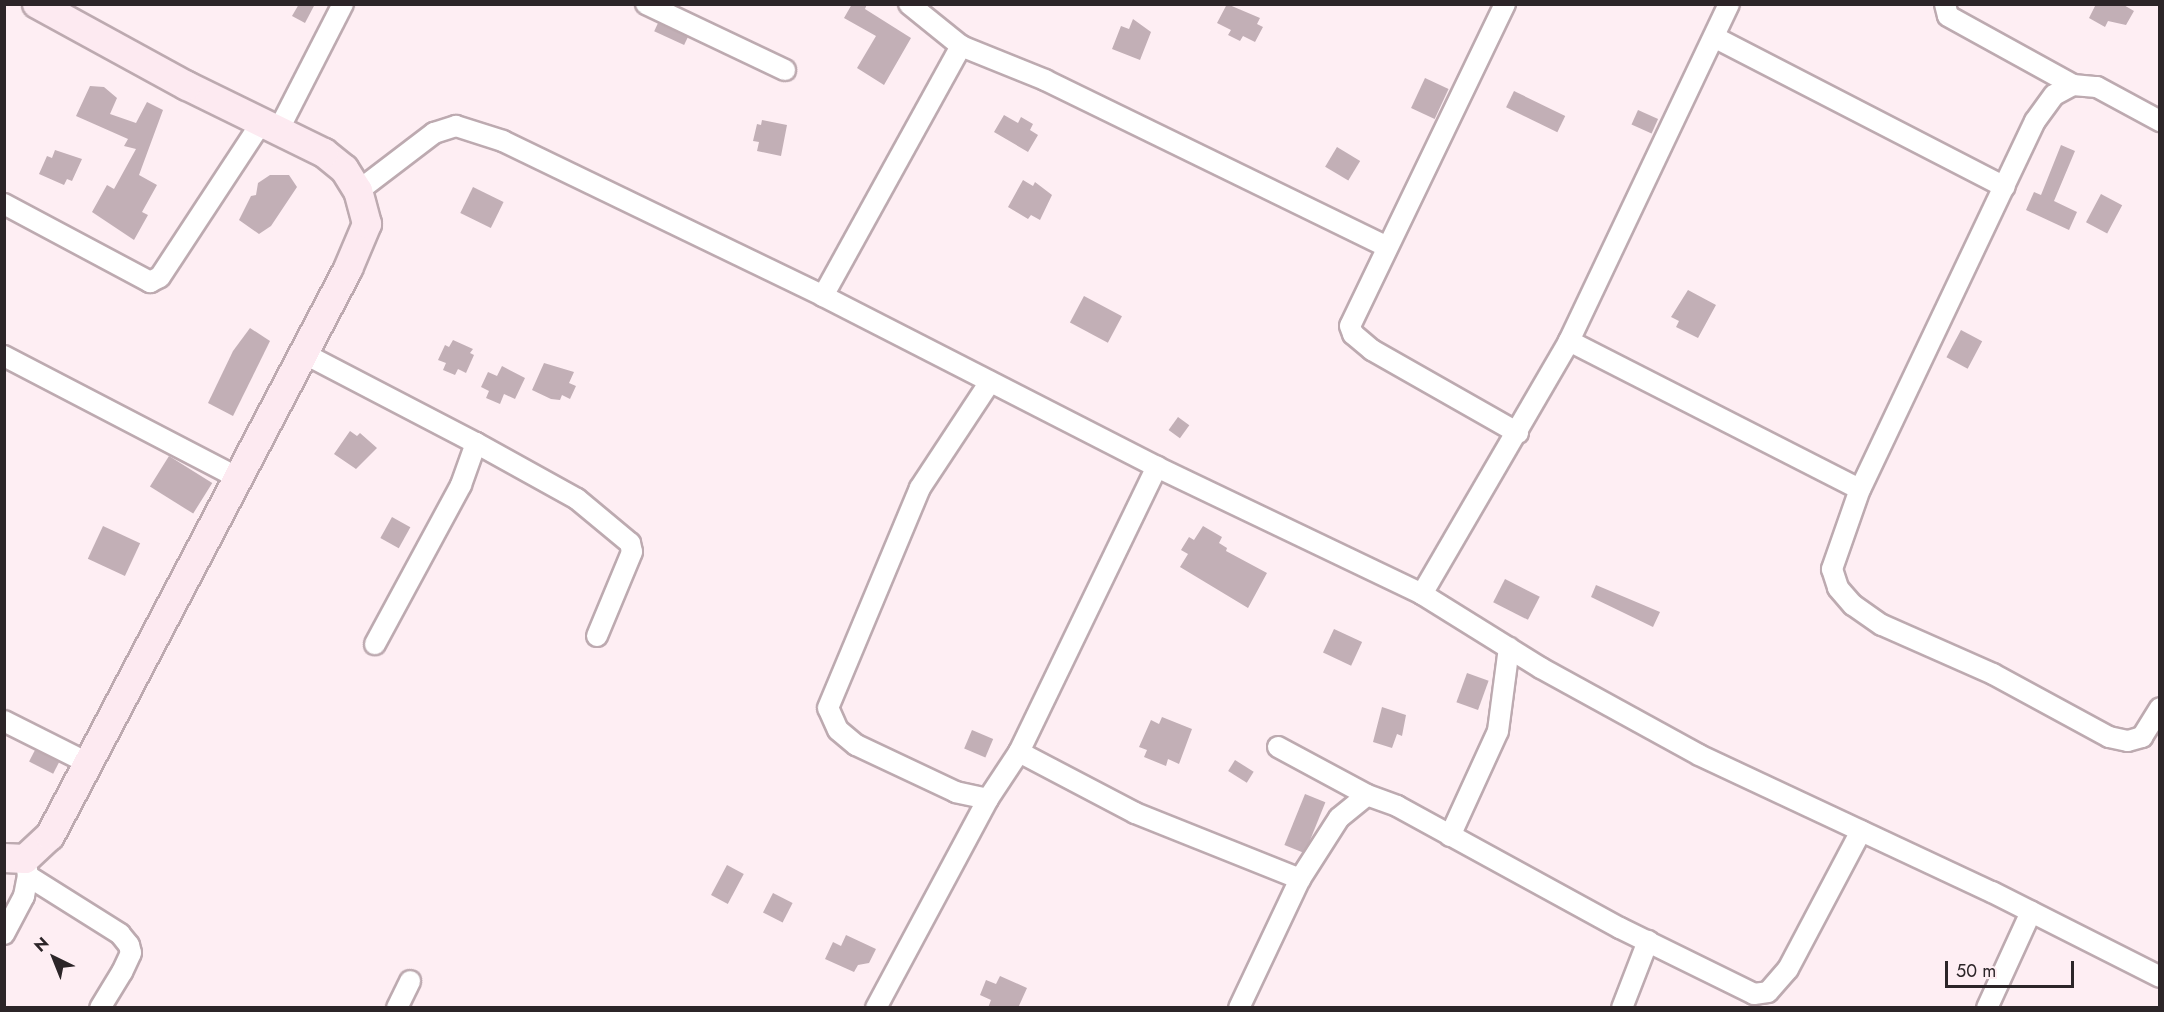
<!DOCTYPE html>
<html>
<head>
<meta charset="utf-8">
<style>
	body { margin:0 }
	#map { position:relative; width:2164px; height:1012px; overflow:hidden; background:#feeef3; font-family:Jost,sans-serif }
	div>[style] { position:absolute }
	.building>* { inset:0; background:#c2afb6; transform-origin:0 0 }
	.roads { filter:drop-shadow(2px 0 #bdaab0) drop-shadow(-2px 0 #bdaab0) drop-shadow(0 2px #bdaab0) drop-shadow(0 -2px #bdaab0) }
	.street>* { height:20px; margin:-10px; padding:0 10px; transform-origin:10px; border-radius:10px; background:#fff }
	.secondary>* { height:28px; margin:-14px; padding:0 14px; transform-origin:14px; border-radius:14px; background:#fdeaf1 }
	span { translate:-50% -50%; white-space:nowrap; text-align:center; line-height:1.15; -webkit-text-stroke:5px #feeef3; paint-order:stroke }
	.frame { position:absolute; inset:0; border:6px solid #2c2528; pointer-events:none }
	.north { position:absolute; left:24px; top:928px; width:60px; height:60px; -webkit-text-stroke:4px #feeef3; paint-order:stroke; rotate:317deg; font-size:16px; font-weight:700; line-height:24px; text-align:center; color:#2c2528 }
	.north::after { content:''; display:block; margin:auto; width:21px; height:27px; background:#2c2528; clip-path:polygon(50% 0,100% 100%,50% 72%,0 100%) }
	.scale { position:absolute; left:1945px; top:961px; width:129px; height:27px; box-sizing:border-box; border:3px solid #2c2528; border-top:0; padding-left:8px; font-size:18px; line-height:21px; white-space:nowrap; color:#2c2528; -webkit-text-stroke:4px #feeef3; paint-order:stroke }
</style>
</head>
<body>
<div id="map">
	<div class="building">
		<i style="clip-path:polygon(299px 4px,315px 4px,305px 23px,292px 16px)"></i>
		<i style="clip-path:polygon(852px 4px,867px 4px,865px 9px,911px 38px,884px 85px,857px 68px,876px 36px,844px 18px)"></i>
		<i style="clip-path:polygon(1227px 4px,1260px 18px,1257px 24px,1263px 27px,1255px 42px,1243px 36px,1240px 41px,1228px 35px,1231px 30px,1217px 23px)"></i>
		<i style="clip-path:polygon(2096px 4px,2122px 4px,2134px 11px,2126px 25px,2108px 21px,2105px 27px,2089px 18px)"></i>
		<i style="clip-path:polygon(1133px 19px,1151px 32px,1140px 60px,1112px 49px,1121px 26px,1129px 29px)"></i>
		<i style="left:658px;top:23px;width:33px;height:9px;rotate:25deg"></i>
		<i style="left:1425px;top:78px;width:26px;height:33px;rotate:25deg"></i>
		<i style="clip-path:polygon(90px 86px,104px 87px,117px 98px,110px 114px,136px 123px,147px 102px,163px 110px,139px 175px,157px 185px,142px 212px,148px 215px,134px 240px,92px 212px,107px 185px,114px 189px,136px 149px,124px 146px,128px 139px,76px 116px)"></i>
		<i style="left:1514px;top:91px;width:57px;height:18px;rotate:26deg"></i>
		<i style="left:1638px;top:110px;width:22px;height:16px;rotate:24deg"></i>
		<i style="clip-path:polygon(1004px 115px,1018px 123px,1021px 117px,1033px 124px,1030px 130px,1038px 135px,1028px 152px,994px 132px)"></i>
		<i style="clip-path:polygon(762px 120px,787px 125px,781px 156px,757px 151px,759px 142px,753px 141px,757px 124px,761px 125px)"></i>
		<i style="clip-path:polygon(2061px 145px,2075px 151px,2054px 201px,2077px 212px,2069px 230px,2026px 210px,2034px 192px,2041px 195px)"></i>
		<i style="left:1337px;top:147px;width:27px;height:23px;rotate:31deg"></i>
		<i style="clip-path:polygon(55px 150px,82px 159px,72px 181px,67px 179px,64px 185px,39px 174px,47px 156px,52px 158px)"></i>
		<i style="clip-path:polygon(270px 175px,289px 175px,297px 187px,271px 226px,259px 234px,239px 220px,251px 196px,256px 195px,258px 183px)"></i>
		<i style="clip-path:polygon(1023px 180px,1033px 186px,1035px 182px,1052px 195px,1040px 220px,1031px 215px,1028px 219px,1008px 207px)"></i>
		<i style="left:473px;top:187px;width:34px;height:29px;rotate:26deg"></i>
		<i style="left:2101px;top:194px;width:24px;height:32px;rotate:28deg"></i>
		<i style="clip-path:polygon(1688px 290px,1716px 305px,1698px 338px,1676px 327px,1679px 321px,1671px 317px)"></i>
		<i style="left:1084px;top:296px;width:43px;height:30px;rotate:28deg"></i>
		<i style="clip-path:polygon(250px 328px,270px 341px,233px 416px,208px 403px,233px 351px)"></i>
		<i style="left:1961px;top:330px;width:24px;height:31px;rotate:28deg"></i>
		<i style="clip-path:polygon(453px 340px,473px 349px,470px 353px,474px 355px,466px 373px,458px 369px,455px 375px,443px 370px,446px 363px,438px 360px,445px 345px,449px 347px)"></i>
		<i style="clip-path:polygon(544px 363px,574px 372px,569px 383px,576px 386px,570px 399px,562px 395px,560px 400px,551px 399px,532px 390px)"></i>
		<i style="clip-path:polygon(502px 366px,525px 378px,515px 399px,504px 394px,500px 404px,486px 398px,489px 391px,481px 387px,488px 372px,497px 376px)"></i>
		<i style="left:1178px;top:417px;width:14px;height:16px;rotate:36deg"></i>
		<i style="clip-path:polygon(350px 431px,357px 436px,360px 433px,377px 448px,356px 469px,334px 454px)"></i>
		<i style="left:169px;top:456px;width:51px;height:36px;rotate:32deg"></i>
		<i style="left:392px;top:517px;width:21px;height:24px;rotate:29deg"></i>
		<i style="left:103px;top:526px;width:41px;height:36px;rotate:25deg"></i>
		<i style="clip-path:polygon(1203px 526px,1222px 537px,1219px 543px,1227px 548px,1226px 551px,1267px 573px,1248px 608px,1180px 567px,1188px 554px,1181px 550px,1189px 537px,1194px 540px)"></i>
		<i style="left:1505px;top:579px;width:39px;height:26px;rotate:27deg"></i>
		<i style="clip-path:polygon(1596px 585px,1660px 612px,1653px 627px,1591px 597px)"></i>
		<i style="left:1334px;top:629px;width:31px;height:26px;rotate:25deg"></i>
		<i style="left:1467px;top:673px;width:23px;height:31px;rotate:20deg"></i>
		<i style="clip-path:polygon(1382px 707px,1406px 715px,1402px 736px,1397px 734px,1392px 748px,1373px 742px)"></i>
		<i style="clip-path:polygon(1162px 717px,1192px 729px,1179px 764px,1168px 759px,1166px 766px,1144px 757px,1147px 750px,1139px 747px,1151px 720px,1159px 724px)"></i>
		<i style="left:972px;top:730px;width:23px;height:20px;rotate:23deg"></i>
		<i style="left:35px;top:750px;width:27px;height:13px;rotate:27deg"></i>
		<i style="left:1235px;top:760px;width:22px;height:13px;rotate:32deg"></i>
		<i style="left:1305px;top:794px;width:22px;height:55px;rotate:22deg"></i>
		<i style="left:727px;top:865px;width:19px;height:34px;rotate:28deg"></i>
		<i style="left:773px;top:893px;width:22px;height:22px;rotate:27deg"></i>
		<i style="clip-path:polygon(846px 935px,876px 949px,869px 963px,858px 965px,854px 972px,825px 959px,833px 942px,841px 946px)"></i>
		<i style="clip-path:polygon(1000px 976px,1027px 988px,1018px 1008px,988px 1008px,991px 1000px,980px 995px,986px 980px,996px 984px)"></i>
	</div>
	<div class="roads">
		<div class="street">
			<i style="left:646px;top:4px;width:154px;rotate:25.4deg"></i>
			<i style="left:909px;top:4px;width:67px;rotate:38.9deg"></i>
			<i style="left:1505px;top:4px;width:357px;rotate:115.7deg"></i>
			<i style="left:1350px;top:326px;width:9px;rotate:69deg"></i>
			<i style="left:1353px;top:334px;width:25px;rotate:40deg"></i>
			<i style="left:1372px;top:350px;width:168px;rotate:29.6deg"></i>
			<i style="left:1945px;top:4px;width:12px;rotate:76deg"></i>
			<i style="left:1948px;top:16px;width:143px;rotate:28.9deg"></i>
			<i style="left:2073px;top:85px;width:24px;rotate:5deg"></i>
			<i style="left:2097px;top:87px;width:72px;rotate:28.4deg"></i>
			<i style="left:1714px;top:37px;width:327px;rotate:27.3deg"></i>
			<i style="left:2073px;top:85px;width:21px;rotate:152deg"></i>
			<i style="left:2054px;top:95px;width:32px;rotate:126deg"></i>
			<i style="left:2035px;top:121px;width:407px;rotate:115.4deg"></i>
			<i style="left:1860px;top:489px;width:85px;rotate:109.3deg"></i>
			<i style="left:1832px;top:569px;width:20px;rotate:72deg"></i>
			<i style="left:1838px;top:588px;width:23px;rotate:49deg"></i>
			<i style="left:1853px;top:605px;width:35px;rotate:35deg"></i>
			<i style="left:1882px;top:625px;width:121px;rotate:23.8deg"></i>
			<i style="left:1993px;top:674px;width:132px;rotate:28.5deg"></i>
			<i style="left:2109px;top:737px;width:19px;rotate:12deg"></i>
			<i style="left:2128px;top:741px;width:15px;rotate:-16deg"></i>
			<i style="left:2142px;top:737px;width:34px;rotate:-58deg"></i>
			<i style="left:278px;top:131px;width:143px;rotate:-62.9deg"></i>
			<i style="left:358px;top:191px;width:96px;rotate:-37.3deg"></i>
			<i style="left:434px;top:133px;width:23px;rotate:-18deg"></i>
			<i style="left:456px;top:126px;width:49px;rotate:17.7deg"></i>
			<i style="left:503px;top:141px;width:356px;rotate:25.8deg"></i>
			<i style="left:823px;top:296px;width:375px;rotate:27.1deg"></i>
			<i style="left:1157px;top:467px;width:294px;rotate:25.6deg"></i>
			<i style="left:1422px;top:594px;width:140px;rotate:31.9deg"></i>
			<i style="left:1541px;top:668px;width:180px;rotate:28.8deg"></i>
			<i style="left:1699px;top:755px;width:323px;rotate:25.1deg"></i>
			<i style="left:1992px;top:892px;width:188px;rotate:26.8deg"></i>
			<i style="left:4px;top:204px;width:166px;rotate:28.1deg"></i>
			<i style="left:150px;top:282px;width:11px;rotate:-27deg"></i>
			<i style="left:160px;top:277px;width:184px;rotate:-56.7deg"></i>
			<i style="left:823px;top:296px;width:286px;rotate:-61.1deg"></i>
			<i style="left:961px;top:46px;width:91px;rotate:22deg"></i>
			<i style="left:1045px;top:80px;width:379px;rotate:26deg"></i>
			<i style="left:1569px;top:341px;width:326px;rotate:27deg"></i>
			<i style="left:303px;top:353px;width:195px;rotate:27.5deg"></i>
			<i style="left:476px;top:443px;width:45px;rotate:109.7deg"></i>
			<i style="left:461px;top:485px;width:181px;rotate:118.4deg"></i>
			<i style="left:4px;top:356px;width:264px;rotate:27.5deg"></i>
			<i style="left:476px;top:443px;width:115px;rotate:29deg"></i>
			<i style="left:577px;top:499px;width:69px;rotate:39.7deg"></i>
			<i style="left:630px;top:543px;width:9px;rotate:77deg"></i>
			<i style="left:632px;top:552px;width:91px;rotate:112.6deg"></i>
			<i style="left:1422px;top:594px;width:293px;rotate:-59.8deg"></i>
			<i style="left:1569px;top:341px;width:373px;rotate:-64.6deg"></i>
			<i style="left:4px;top:721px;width:94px;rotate:26.6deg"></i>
			<i style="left:1278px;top:747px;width:101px;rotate:28.3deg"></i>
			<i style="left:1367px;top:795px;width:32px;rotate:20deg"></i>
			<i style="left:1397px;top:806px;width:254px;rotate:28.7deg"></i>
			<i style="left:1620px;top:928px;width:149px;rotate:26.2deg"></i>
			<i style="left:1754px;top:994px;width:14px;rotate:-8deg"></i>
			<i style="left:1768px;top:992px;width:30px;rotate:-49deg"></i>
			<i style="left:1788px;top:969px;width:156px;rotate:-62.1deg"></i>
			<i style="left:1019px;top:752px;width:131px;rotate:27.7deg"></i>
			<i style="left:1135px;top:813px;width:178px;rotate:21.8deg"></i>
			<i style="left:988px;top:799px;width:33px;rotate:-168deg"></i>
			<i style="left:956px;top:792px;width:110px;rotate:-154.8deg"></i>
			<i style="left:856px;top:745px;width:23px;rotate:-140deg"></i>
			<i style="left:838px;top:730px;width:24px;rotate:-114deg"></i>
			<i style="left:828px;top:708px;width:238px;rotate:-67.3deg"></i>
			<i style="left:920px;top:488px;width:127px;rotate:-56.6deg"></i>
			<i style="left:1450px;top:836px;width:115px;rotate:-65.4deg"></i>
			<i style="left:1498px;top:731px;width:84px;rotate:-82.5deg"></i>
			<i style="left:28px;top:876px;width:109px;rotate:32.2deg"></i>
			<i style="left:120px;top:934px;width:14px;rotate:51deg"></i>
			<i style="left:129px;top:945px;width:8px;rotate:76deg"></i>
			<i style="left:131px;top:953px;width:21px;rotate:115deg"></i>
			<i style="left:122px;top:972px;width:42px;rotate:121.4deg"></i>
			<i style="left:4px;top:934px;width:43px;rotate:-62.2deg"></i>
			<i style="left:24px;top:896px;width:20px;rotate:-79deg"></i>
			<i style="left:28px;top:876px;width:12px;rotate:-99deg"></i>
			<i style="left:397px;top:1008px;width:30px;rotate:-64deg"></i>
			<i style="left:876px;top:1008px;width:237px;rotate:-61.8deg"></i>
			<i style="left:988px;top:799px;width:56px;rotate:-56.6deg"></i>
			<i style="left:1019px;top:752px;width:317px;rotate:-64.2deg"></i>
			<i style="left:1239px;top:1008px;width:143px;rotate:-64.7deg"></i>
			<i style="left:1300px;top:879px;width:72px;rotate:-57.4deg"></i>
			<i style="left:1339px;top:818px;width:36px;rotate:-39deg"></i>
			<i style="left:1622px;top:1008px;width:72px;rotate:-68.8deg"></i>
			<i style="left:1987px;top:1008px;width:106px;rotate:-65.4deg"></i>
		</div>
		<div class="secondary">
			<i style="left:4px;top:858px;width:21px;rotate:3deg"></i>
			<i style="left:25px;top:859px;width:34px;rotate:-43deg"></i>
			<i style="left:50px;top:836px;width:641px;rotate:-62.27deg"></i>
			<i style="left:348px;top:269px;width:49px;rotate:-67.1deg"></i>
			<i style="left:367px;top:224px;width:34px;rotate:-105deg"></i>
			<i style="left:358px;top:191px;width:26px;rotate:-122deg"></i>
			<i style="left:344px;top:169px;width:26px;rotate:-141deg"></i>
			<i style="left:324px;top:153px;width:153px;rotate:-153.9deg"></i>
			<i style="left:187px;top:86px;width:171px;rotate:-151.3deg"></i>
		</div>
	</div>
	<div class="frame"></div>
	<div class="north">N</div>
	<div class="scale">50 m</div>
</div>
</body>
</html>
